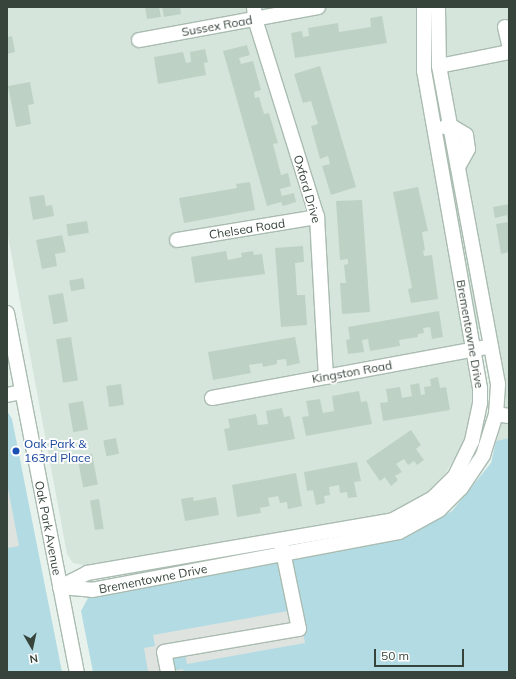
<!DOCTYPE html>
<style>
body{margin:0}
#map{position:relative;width:516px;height:679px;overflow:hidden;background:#e6f2eb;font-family:Mulish,sans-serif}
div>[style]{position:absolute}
.residential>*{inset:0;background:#d5e5db}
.green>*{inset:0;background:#b2dbe3}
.parking>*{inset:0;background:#dee3e0}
.building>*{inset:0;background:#bdd2c4;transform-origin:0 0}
.roads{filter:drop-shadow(1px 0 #aabcb1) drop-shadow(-1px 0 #aabcb1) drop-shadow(0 1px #aabcb1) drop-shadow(0 -1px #aabcb1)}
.minor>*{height:14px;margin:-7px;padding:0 7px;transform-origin:7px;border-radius:7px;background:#fff}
.dots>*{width:11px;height:11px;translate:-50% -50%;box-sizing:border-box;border:2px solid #fff;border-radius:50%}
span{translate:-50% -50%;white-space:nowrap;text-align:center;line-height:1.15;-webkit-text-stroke:3.5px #fff;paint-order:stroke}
.street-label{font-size:12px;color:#36443b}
.transit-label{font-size:12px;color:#164399}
.left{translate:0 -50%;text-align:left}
.frame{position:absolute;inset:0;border:8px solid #36443b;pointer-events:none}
.north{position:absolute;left:12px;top:627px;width:40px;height:40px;-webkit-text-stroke:3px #fff;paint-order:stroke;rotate:171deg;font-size:11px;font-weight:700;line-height:16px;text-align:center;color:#36443b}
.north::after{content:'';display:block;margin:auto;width:14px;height:18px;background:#36443b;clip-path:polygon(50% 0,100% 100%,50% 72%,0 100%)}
.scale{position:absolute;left:374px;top:649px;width:90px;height:18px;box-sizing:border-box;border:2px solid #36443b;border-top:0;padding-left:5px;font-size:12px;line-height:14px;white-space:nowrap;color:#36443b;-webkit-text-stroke:3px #fff;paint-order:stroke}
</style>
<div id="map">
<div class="residential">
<i style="clip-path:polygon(7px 7px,509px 7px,509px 438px,496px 441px,503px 398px,494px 326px,463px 332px,473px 382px,473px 404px,468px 430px,461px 448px,444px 475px,423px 496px,402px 509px,377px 518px,94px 567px,73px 563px,67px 554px,7px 231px)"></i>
</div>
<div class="green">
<i style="clip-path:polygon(7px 411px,12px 419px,62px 672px,7px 672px)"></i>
<i style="clip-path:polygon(509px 438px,509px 672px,93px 672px,81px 611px,88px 598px,398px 540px,452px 511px,491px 463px,496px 441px)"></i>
</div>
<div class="parking">
<i style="clip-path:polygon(7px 483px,19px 546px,7px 548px)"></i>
<i style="clip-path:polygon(299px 609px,305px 643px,187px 664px,185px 654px,169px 656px,172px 671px,183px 669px,184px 672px,148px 672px,144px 648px,155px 646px,153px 635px)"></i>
</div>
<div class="building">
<i style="clip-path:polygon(145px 7px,159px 7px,161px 17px,147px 19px)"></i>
<i style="clip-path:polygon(162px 7px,180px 7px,181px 14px,164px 17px)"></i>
<i style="clip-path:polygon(382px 16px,387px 43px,295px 58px,291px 33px,302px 31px,303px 37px,309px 36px,308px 28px,338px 23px,339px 32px,371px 27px,370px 18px)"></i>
<i style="clip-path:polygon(12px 36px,15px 52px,7px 54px,7px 37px)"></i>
<i style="clip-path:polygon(247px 45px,250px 55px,239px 58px,241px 64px,253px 61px,261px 90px,254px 92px,255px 98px,259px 97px,264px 114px,269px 113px,278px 143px,273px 144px,281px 175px,288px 173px,291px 186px,280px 189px,282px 196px,294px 193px,296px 202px,283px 206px,281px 202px,267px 206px,223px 51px)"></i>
<i style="clip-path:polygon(205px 49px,208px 62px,204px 63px,206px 75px,158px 84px,154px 57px,183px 52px,186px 63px,191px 62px,190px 52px)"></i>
<i style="clip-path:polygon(320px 66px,356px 187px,331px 195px,322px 166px,330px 164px,328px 156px,320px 159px,311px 126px,318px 124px,311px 101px,303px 103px,294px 74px)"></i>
<i style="clip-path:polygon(30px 82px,34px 104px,28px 105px,31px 124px,16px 127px,8px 86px)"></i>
<i style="clip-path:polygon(250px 182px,255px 210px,184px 223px,179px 198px,237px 188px,236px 184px)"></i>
<i style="clip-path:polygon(418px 187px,428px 231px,422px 232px,425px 250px,423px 251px,424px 256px,432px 255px,438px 299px,411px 303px,408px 289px,412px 288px,393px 192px)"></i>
<i style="clip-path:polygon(44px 195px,46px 206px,52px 205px,54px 216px,33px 220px,29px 197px)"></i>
<i style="clip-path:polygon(362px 200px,370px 312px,342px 314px,340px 283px,346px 283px,344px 265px,348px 264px,348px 259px,340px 260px,336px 201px)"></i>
<i style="clip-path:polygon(509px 204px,509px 252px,501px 254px,496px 224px,508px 222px,507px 215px,495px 218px,493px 207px)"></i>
<i style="left:87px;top:221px;width:12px;height:21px;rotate:81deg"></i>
<i style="clip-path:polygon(62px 235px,66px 252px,55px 254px,57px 266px,42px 269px,36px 240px)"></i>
<i style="clip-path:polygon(303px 246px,304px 262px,295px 263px,297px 295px,305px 295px,307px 325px,281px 327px,275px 248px)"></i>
<i style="clip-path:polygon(226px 251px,228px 260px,242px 257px,241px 253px,253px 251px,254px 255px,262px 254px,265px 274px,195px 283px,191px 257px)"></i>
<i style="left:83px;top:278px;width:11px;height:14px;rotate:80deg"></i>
<i style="left:63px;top:293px;width:29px;height:15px;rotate:80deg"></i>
<i style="clip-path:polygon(439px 311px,443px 337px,432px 339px,430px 327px,423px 328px,424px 333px,418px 334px,418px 337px,399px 340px,400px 346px,370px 351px,368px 339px,362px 340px,364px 352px,348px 354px,346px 340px,350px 339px,348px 327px)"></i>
<i style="left:71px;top:337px;width:44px;height:15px;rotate:81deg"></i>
<i style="clip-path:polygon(295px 337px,300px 363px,287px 366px,286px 359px,277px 360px,277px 364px,263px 367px,262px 363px,249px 365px,251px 373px,213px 380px,208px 352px)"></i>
<i style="clip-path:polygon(438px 377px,440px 388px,446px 387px,450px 410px,383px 421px,380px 403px,388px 402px,386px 389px,400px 387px,402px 398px,412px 396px,410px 385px,419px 383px,421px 395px,425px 394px,424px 387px,431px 386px,430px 379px)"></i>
<i style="left:121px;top:384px;width:21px;height:15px;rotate:82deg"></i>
<i style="clip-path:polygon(359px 391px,361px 402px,367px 401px,372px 424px,306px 436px,302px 417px,309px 416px,306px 401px,320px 399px,323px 413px,334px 411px,332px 396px)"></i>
<i style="left:83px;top:401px;width:29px;height:15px;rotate:80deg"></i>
<i style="clip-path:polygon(282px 408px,284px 417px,290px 416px,295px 439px,228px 451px,224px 429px,230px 428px,228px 419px,256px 414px,258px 425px,268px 424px,266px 411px)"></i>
<i style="clip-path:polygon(411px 430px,421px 445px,416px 449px,424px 460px,417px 465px,414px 461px,408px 465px,404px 459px,396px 464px,402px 472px,395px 476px,398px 480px,391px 486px,385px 477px,380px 481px,366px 461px)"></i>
<i style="left:116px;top:438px;width:16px;height:13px;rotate:79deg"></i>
<i style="left:92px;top:454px;width:31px;height:15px;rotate:79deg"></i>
<i style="clip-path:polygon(357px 462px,361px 481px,354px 482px,357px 497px,348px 498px,347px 492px,340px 493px,339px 485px,329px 487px,330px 495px,324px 496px,325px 503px,316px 505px,313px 490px,307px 491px,304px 472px)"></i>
<i style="clip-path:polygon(296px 473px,302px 506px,288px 509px,287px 502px,280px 503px,278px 496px,268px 498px,270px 506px,260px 508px,261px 513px,237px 517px,232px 485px)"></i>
<i style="clip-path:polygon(193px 497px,194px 501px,216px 497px,219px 515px,185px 521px,181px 499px)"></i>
<i style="left:99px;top:499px;width:30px;height:9px;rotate:81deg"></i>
</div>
<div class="roads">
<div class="minor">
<i style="left:254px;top:7px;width:12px;rotate:85deg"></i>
<i style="left:255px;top:19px;width:207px;rotate:72.6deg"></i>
<i style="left:317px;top:217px;width:160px;rotate:86.8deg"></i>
<i style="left:505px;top:27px;width:18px;rotate:77deg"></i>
<i style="left:139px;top:40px;width:182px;rotate:-10.4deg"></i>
<i style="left:439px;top:66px;width:71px;rotate:-11.3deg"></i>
<i style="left:445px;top:127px;width:6px;rotate:-9deg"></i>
<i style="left:451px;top:126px;width:17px;rotate:31deg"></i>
<i style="left:466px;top:135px;width:14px;rotate:82deg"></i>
<i style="left:468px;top:149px;width:21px;rotate:119deg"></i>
<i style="left:177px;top:240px;width:142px;rotate:-9.3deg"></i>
<i style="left:7px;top:313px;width:366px;rotate:79deg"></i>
<i style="left:7px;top:395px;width:14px;rotate:-12deg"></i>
<i style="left:212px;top:398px;width:276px;rotate:-10.5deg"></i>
<i style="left:496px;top:414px;width:13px;rotate:9deg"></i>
<i style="left:60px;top:587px;width:32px;rotate:5deg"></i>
<i style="left:92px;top:590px;width:312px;rotate:-10.7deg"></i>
<i style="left:399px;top:532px;width:46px;rotate:-28.8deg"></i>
<i style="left:439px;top:510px;width:31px;rotate:-45deg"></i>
<i style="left:461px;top:488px;width:40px;rotate:-56deg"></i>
<i style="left:483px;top:455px;width:43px;rotate:-72.4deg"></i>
<i style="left:496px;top:414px;width:30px;rotate:-86deg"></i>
<i style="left:498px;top:384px;width:323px;rotate:-100.5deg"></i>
<i style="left:439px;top:66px;width:59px;rotate:-91deg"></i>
<i style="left:60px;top:587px;width:30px;rotate:-27deg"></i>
<i style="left:87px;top:573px;width:311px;rotate:-9.8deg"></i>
<i style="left:393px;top:520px;width:46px;rotate:-28.8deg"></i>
<i style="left:433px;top:498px;width:31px;rotate:-45deg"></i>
<i style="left:455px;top:476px;width:39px;rotate:-64deg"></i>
<i style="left:472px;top:441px;width:39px;rotate:-78deg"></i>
<i style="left:480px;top:403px;width:15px;rotate:-90deg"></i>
<i style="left:480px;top:388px;width:322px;rotate:-100deg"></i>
<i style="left:424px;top:71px;width:64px;rotate:-90deg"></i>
<i style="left:168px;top:672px;width:20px;rotate:-101deg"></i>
<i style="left:164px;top:652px;width:137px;rotate:-9.7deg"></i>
<i style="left:299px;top:629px;width:84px;rotate:-101.7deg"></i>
</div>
</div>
<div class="dots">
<i style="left:16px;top:451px;background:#1a4fb4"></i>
</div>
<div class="street-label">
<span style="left:217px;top:26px;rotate:-10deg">Sussex Road</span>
<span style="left:307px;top:189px;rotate:74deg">Oxford Drive</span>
<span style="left:247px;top:229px;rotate:-9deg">Chelsea Road</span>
<span style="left:470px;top:334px;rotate:80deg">Brementowne Drive</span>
<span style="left:352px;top:372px;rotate:-10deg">Kingston Road</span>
<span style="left:48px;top:528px;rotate:79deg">Oak Park Avenue</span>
<span style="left:153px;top:579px;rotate:-11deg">Brementowne Drive</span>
</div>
<div class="transit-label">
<span class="left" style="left:24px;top:451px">Oak Park &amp;<br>163rd Place</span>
</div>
<div class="frame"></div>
<div class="north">N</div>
<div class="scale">50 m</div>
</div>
